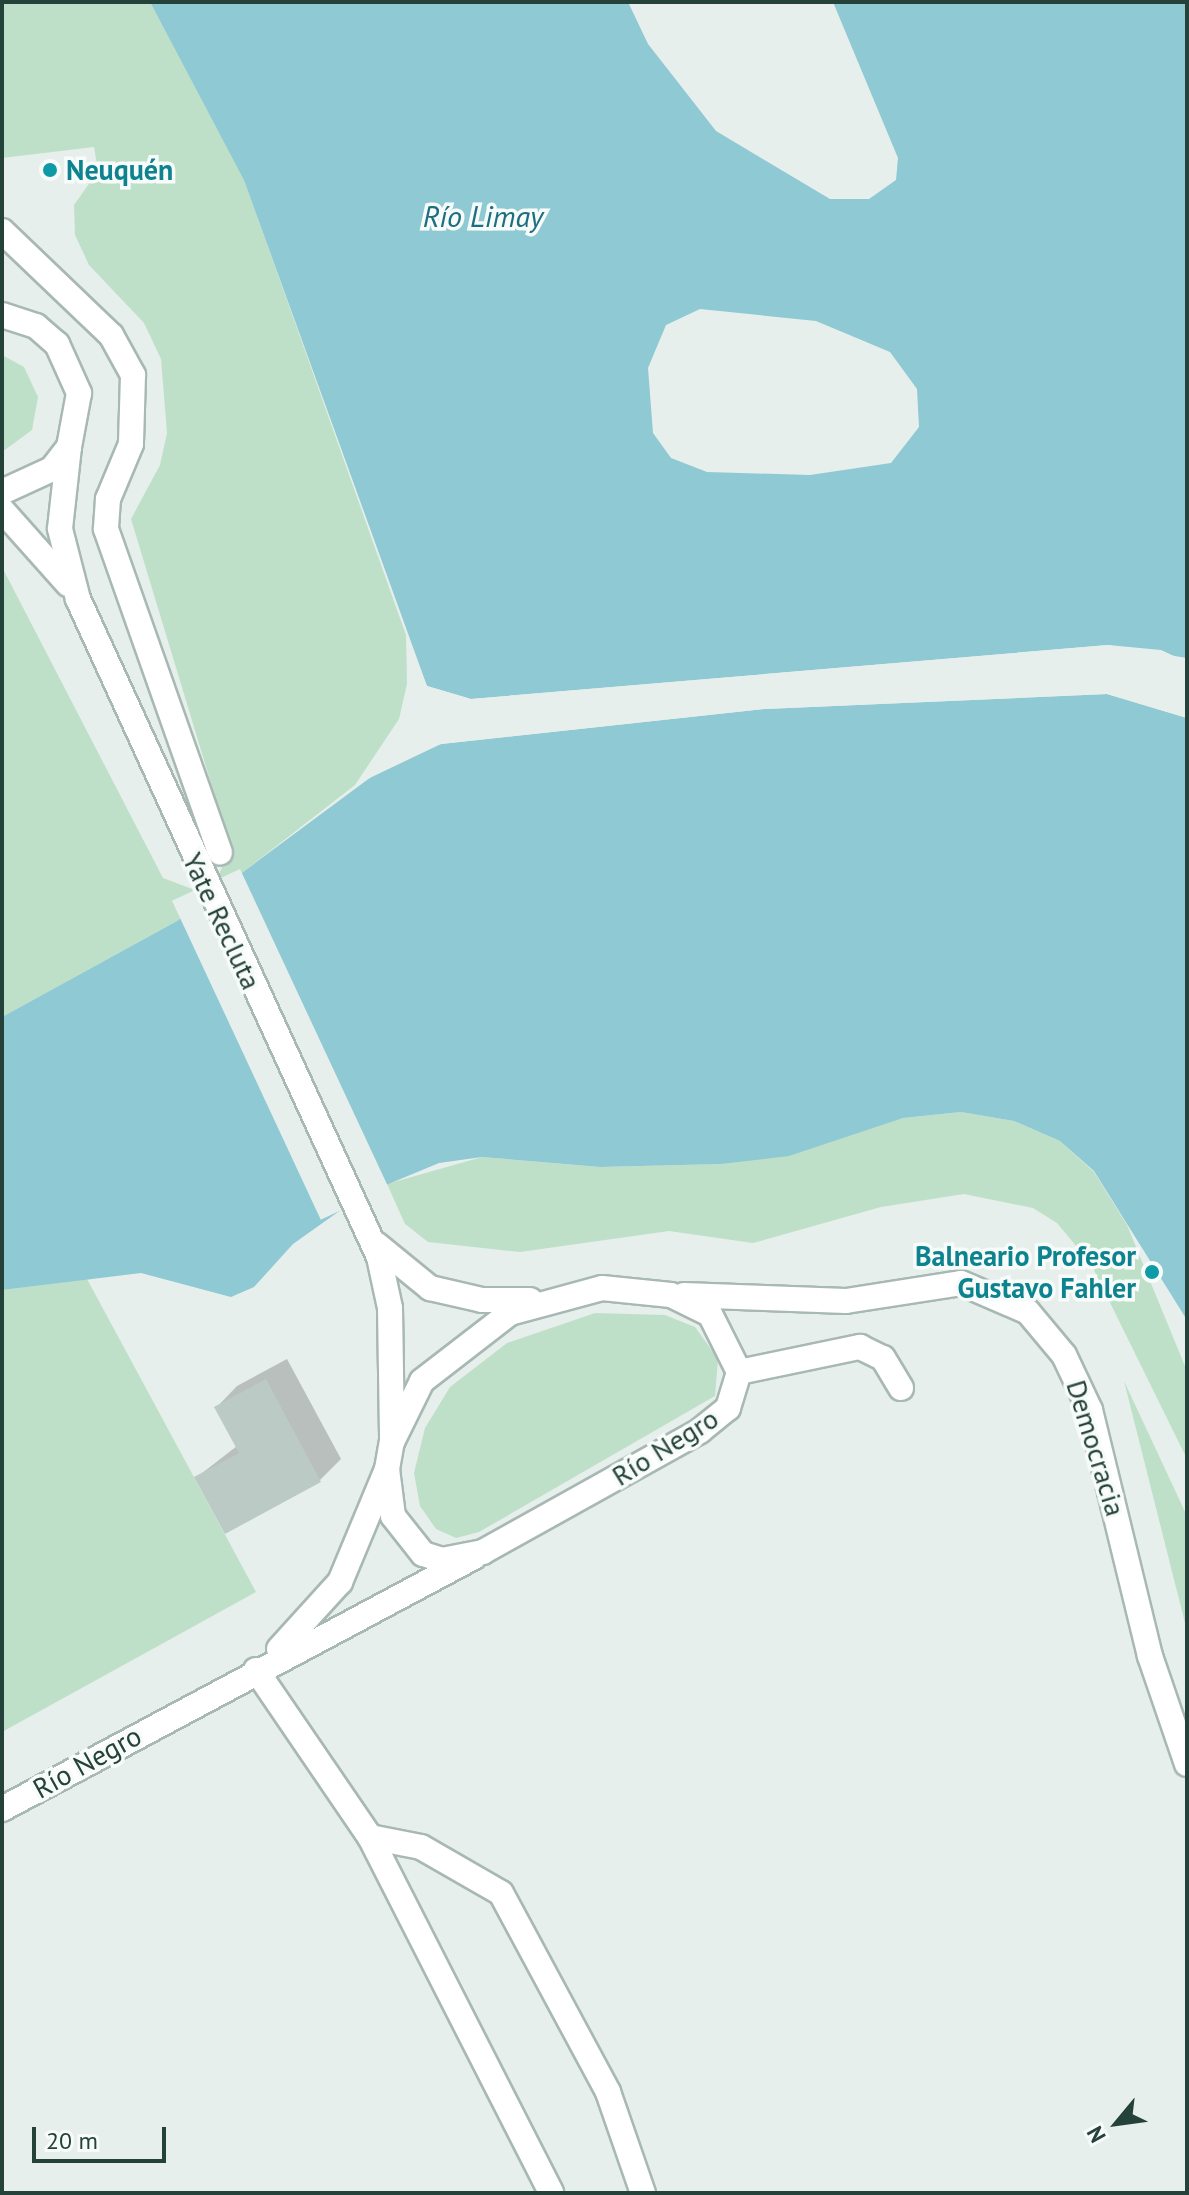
<!DOCTYPE html>
<meta charset="utf-8">
<style>
body{margin:0}
#map{position:relative;width:1189px;height:2195px;overflow:hidden;background:#e6efeb;font-family:"PT Sans",sans-serif}
div>[style]{position:absolute}
.green>*{inset:0;background:#bfe0c8}
.water>*{inset:0;background:#8ec9d4}
.pier>*{inset:0;background:#e6efeb;transform-origin:0 0}
.shadow>*{inset:0;background:#0003}
.building>*{inset:0;background:#bbcac4}
.roads{filter:drop-shadow(2px 0 #a8b8b2) drop-shadow(-2px 0 #a8b8b2) drop-shadow(0 2px #a8b8b2) drop-shadow(0 -2px #a8b8b2)}
.service>*{height:24px;margin:-12px;padding:0 12px;transform-origin:12px;border-radius:12px;background:#fff}
.pedestrian>*{height:24px;margin:-12px;padding:0 12px;transform-origin:12px;border-radius:12px;background:#fff}
.tertiary>*{height:24px;margin:-12px;padding:0 12px;transform-origin:12px;border-radius:12px;background:#fff}
.secondary>*{height:24px;margin:-12px;padding:0 12px;transform-origin:12px;border-radius:12px;background:#fff}
.dots>*{width:22px;height:22px;translate:-50% -50%;box-sizing:border-box;border:4px solid #f7fbf9;border-radius:50%}
span{translate:-50% -50%;white-space:nowrap;text-align:center;line-height:1.15;-webkit-text-stroke:7px #f7fbf9;paint-order:stroke}
.culture-label{font-size:28px;color:#0d838f;font-weight:700}
.left{translate:0 -50%;text-align:left}
.right{translate:-100% -50%;text-align:right}
.street-label{font-size:28px;color:#24423a}
.water-label{font-size:30px;color:#1c6f80;font-style:italic}
.frame{position:absolute;inset:0;border:4px solid #24423a;pointer-events:none}
.north{position:absolute;left:1077px;top:2083px;width:80px;height:80px;-webkit-text-stroke:6px #f7fbf9;paint-order:stroke;rotate:241deg;font-size:22px;font-weight:700;line-height:32px;text-align:center;color:#24423a}
.north::after{content:'';display:block;margin:auto;width:28px;height:36px;background:#24423a;clip-path:polygon(50% 0,100% 100%,50% 72%,0 100%)}
.scale{position:absolute;left:32px;top:2127px;width:134px;height:36px;box-sizing:border-box;border:4px solid #24423a;border-top:0;padding-left:10px;font-size:24px;line-height:28px;white-space:nowrap;color:#24423a;-webkit-text-stroke:6px #f7fbf9;paint-order:stroke}
</style>
<div id="map">
<div class="green">
<i style="clip-path:polygon(2px 2px,150px 2px,244px 179px,406px 635px,407px 684px,399px 719px,355px 785px,211px 897px,177px 921px,2px 1017px,2px 567px,163px 878px,211px 896px,230px 846px,131px 519px,160px 465px,167px 433px,161px 359px,144px 323px,89px 265px,75px 235px,74px 205px,98px 171px,94px 147px,2px 158px)"></i>
<i style="clip-path:polygon(2px 355px,24px 367px,38px 397px,32px 430px,2px 452px)"></i>
<i style="clip-path:polygon(961px 1112px,1014px 1121px,1060px 1141px,1094px 1172px,1127px 1225px,1187px 1371px,1187px 1459px,1091px 1264px,1057px 1223px,1033px 1208px,964px 1194px,881px 1207px,753px 1243px,669px 1231px,520px 1252px,428px 1242px,405px 1224px,387px 1184px,482px 1157px,600px 1167px,721px 1164px,903px 1118px)"></i>
<i style="clip-path:polygon(87px 1279px,256px 1592px,2px 1732px,2px 1290px)"></i>
<i style="clip-path:polygon(595px 1313px,665px 1315px,695px 1327px,718px 1359px,715px 1396px,479px 1532px,456px 1538px,436px 1529px,420px 1506px,414px 1473px,425px 1428px,450px 1387px,507px 1343px)"></i>
<i style="clip-path:polygon(1124px 1381px,1187px 1516px,1187px 1631px)"></i>
</div>
<div class="water">
<i style="clip-path:polygon(evenodd,150px 2px,628px 2px,648px 44px,716px 131px,830px 199px,869px 199px,896px 180px,898px 158px,833px 2px,1187px 2px,1187px 658px,1108px 645px,471px 699px,427px 686px,244px 180px,150px 2px,700px 309px,816px 321px,890px 352px,917px 389px,919px 427px,891px 463px,810px 475px,707px 472px,671px 458px,653px 433px,648px 368px,666px 325px,700px 309px)"></i>
<i style="clip-path:polygon(1107px 694px,1187px 718px,1187px 1320px,1094px 1171px,1060px 1141px,1014px 1121px,961px 1112px,903px 1118px,789px 1156px,721px 1164px,600px 1167px,482px 1157px,439px 1163px,362px 1195px,293px 1244px,254px 1287px,231px 1297px,141px 1273px,2px 1290px,2px 1017px,177px 921px,394px 760px,441px 744px,765px 709px)"></i>
</div>
<div class="pier">
<i style="clip-path:polygon(406px 635px,427px 686px,471px 699px,1108px 645px,1161px 650px,1187px 662px,1108px 649px,471px 703px,424px 689px)"></i>
<i style="clip-path:polygon(1107px 690px,1151px 698px,1187px 713px,1187px 718px,1107px 694px,765px 709px,441px 744px,355px 785px,393px 757px,440px 740px,765px 705px)"></i>
<i style="left:240px;top:869px;width:352px;height:75px;rotate:65deg"></i>
</div>
<div class="shadow">
<i style="clip-path:polygon(287px 1359px,341px 1459px,320px 1480px,197px 1477px,237px 1446px,216px 1408px,237px 1386px)"></i>
</div>
<div class="building">
<i style="clip-path:polygon(266px 1379px,321px 1482px,225px 1534px,194px 1477px,239px 1453px,214px 1407px)"></i>
</div>
<div class="roads">
<div class="service">
<i style="left:739px;top:1372px;width:124px;rotate:-11.7deg"></i>
<i style="left:860px;top:1347px;width:25px;rotate:26deg"></i>
<i style="left:883px;top:1358px;width:35px;rotate:59deg"></i>
<i style="left:256px;top:1670px;width:202px;rotate:55.7deg"></i>
<i style="left:370px;top:1837px;width:399px;rotate:63deg"></i>
<i style="left:370px;top:1837px;width:52px;rotate:11.1deg"></i>
<i style="left:421px;top:1847px;width:92px;rotate:29.9deg"></i>
<i style="left:501px;top:1893px;width:226px;rotate:61.7deg"></i>
<i style="left:608px;top:2092px;width:107px;rotate:70.9deg"></i>
</div>
<div class="pedestrian">
<i style="left:2px;top:231px;width:151px;rotate:43.7deg"></i>
<i style="left:111px;top:335px;width:46px;rotate:61.2deg"></i>
<i style="left:133px;top:375px;width:69px;rotate:91.7deg"></i>
<i style="left:131px;top:444px;width:60px;rotate:112.7deg"></i>
<i style="left:108px;top:499px;width:30px;rotate:94deg"></i>
<i style="left:106px;top:529px;width:343px;rotate:70.6deg"></i>
</div>
<div class="tertiary">
<i style="left:279px;top:1649px;width:91px;rotate:-47.7deg"></i>
<i style="left:340px;top:1582px;width:122px;rotate:-67.4deg"></i>
<i style="left:2px;top:1809px;width:535px;rotate:-28.1deg"></i>
</div>
<div class="secondary">
<i style="left:2px;top:315px;width:36px;rotate:18deg"></i>
<i style="left:36px;top:326px;width:28px;rotate:41deg"></i>
<i style="left:57px;top:344px;width:54px;rotate:65.8deg"></i>
<i style="left:79px;top:393px;width:55px;rotate:100.5deg"></i>
<i style="left:69px;top:447px;width:28px;rotate:128deg"></i>
<i style="left:52px;top:469px;width:55px;rotate:155.3deg"></i>
<i style="left:69px;top:447px;width:82px;rotate:96.3deg"></i>
<i style="left:60px;top:529px;width:72px;rotate:75.6deg"></i>
<i style="left:78px;top:599px;width:724px;rotate:65.42deg"></i>
<i style="left:379px;top:1257px;width:52px;rotate:77.8deg"></i>
<i style="left:390px;top:1308px;width:134px;rotate:89.1deg"></i>
<i style="left:2px;top:510px;width:99px;rotate:48.3deg"></i>
<i style="left:376px;top:1244px;width:70px;rotate:39.2deg"></i>
<i style="left:430px;top:1288px;width:53px;rotate:13deg"></i>
<i style="left:482px;top:1300px;width:48px"></i>
<i style="left:602px;top:1288px;width:69px;rotate:5.8deg"></i>
<i style="left:671px;top:1295px;width:43px;rotate:26deg"></i>
<i style="left:710px;top:1314px;width:65px;rotate:63.4deg"></i>
<i style="left:739px;top:1372px;width:38px;rotate:107deg"></i>
<i style="left:728px;top:1408px;width:36px;rotate:141deg"></i>
<i style="left:700px;top:1431px;width:248px;rotate:150.9deg"></i>
<i style="left:483px;top:1552px;width:42px;rotate:169deg"></i>
<i style="left:442px;top:1560px;width:20px;rotate:-162deg"></i>
<i style="left:423px;top:1554px;width:48px;rotate:-128.3deg"></i>
<i style="left:393px;top:1516px;width:47px;rotate:-97.3deg"></i>
<i style="left:387px;top:1469px;width:27px;rotate:-80deg"></i>
<i style="left:392px;top:1442px;width:68px;rotate:-63.8deg"></i>
<i style="left:422px;top:1381px;width:111px;rotate:-37.7deg"></i>
<i style="left:510px;top:1313px;width:95px;rotate:-15.2deg"></i>
<i style="left:684px;top:1295px;width:162px;rotate:2.1deg"></i>
<i style="left:846px;top:1301px;width:116px;rotate:-8.9deg"></i>
<i style="left:961px;top:1283px;width:73px;rotate:23.4deg"></i>
<i style="left:1028px;top:1312px;width:56px;rotate:50.1deg"></i>
<i style="left:1064px;top:1355px;width:61px;rotate:64.7deg"></i>
<i style="left:1090px;top:1410px;width:253px;rotate:76.3deg"></i>
<i style="left:1150px;top:1656px;width:114px;rotate:71.1deg"></i>
</div>
</div>
<div class="dots">
<i style="left:50px;top:170px;background:#0f9aa8"></i>
<i style="left:1152px;top:1272px;background:#0f9aa8"></i>
</div>
<div class="culture-label">
<span class="left" style="left:66px;top:170px">Neuquén</span>
<span class="right" style="left:1136px;top:1272px">Balneario Profesor<br>Gustavo Fahler</span>
</div>
<div class="street-label">
<span style="left:222px;top:921px;rotate:65deg">Yate Recluta</span>
<span style="left:665px;top:1447px;rotate:-32deg">Río Negro</span>
<span style="left:1096px;top:1448px;rotate:73deg">Democracia</span>
<span style="left:87px;top:1762px;rotate:-29deg">Río Negro</span>
</div>
<div class="water-label">
<span style="left:483px;top:216px">Río Limay</span>
</div>
<div class="frame"></div>
<div class="north">N</div>
<div class="scale">20 m</div>
</div>
